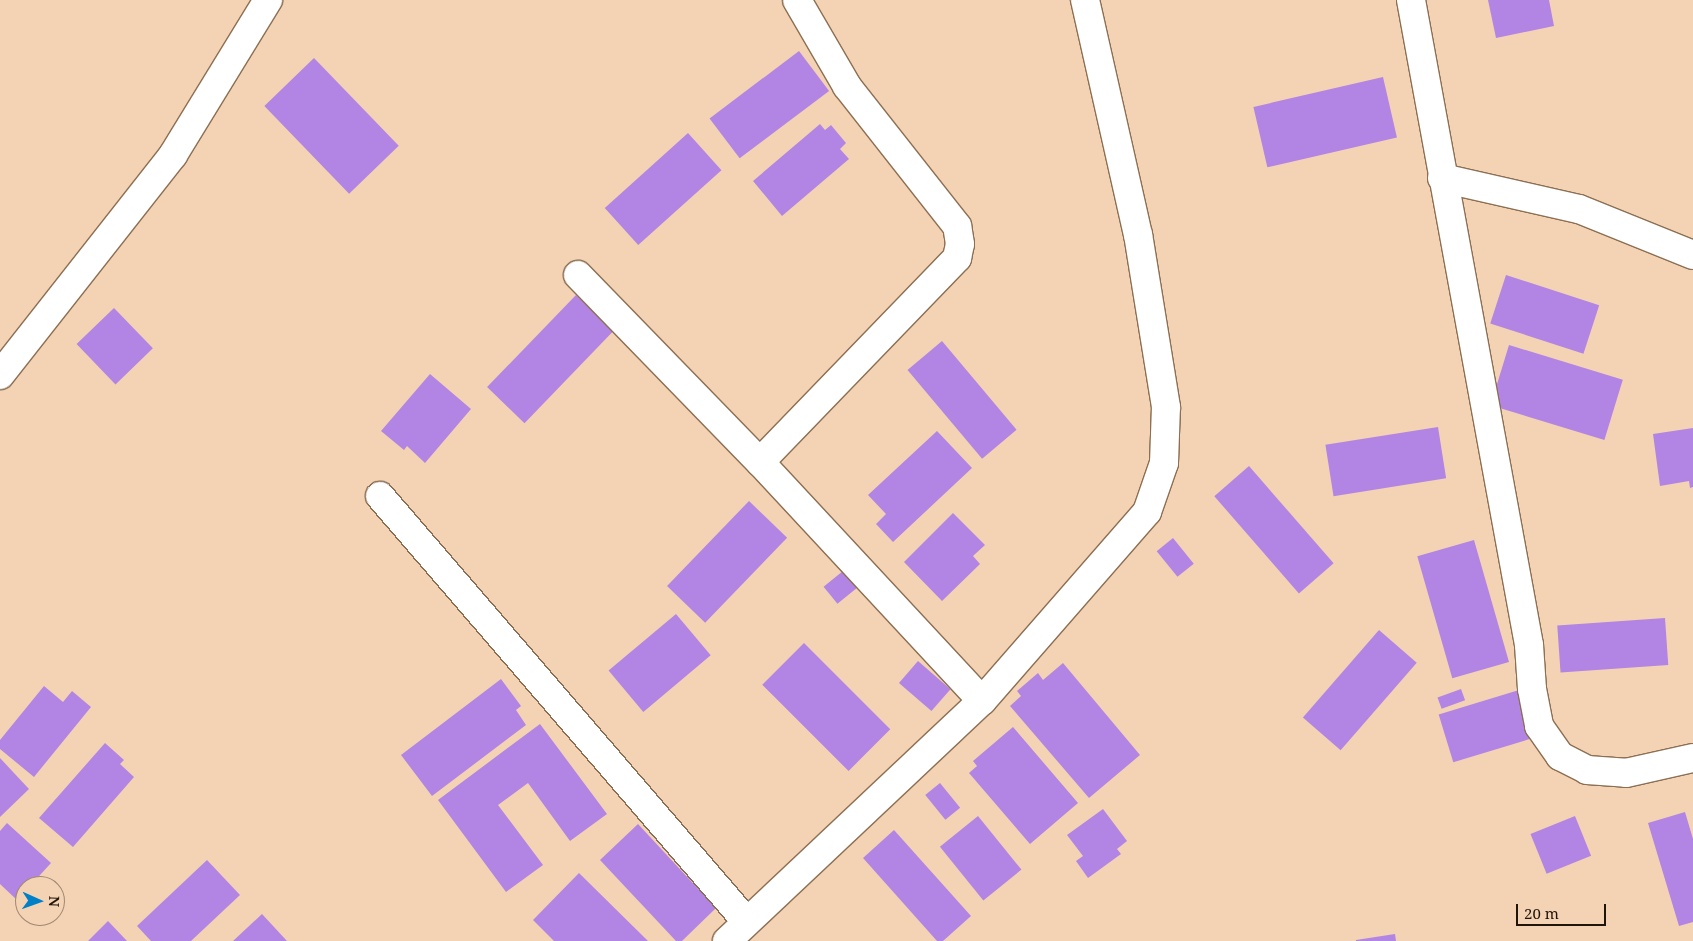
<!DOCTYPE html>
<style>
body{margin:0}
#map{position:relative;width:1693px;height:941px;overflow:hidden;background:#f4d3b4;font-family:"Noto Serif",serif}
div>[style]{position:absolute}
.building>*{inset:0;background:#b284e4;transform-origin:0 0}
.roads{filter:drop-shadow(1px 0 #8c6f53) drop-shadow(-1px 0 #8c6f53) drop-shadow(0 1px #8c6f53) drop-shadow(0 -1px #8c6f53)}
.minor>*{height:28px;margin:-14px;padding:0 14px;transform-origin:14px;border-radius:14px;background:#fff}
span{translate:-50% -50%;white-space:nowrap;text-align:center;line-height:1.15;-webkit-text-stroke:4px #f4d3b4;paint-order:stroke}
.north{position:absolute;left:15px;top:876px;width:50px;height:50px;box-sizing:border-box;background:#f4d3b4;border:1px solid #9f8770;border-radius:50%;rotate:92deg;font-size:14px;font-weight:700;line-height:20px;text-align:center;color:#20150a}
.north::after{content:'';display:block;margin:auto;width:18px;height:22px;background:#017fc7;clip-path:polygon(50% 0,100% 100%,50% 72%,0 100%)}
.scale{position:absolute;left:1516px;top:904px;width:90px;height:22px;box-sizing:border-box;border:2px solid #20150a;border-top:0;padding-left:6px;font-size:15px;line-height:18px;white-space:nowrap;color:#20150a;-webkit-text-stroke:4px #f4d3b4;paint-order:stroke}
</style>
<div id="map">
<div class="building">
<i style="clip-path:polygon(1488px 0,1549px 0,1554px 26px,1496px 38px)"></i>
<i style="left:799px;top:51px;width:50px;height:112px;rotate:53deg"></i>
<i style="left:314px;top:58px;width:122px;height:69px;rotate:46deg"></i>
<i style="left:1383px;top:77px;width:62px;height:133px;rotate:77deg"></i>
<i style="clip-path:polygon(820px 124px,825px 130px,831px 125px,846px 143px,840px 149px,849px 159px,782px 216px,753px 181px)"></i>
<i style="left:688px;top:133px;width:50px;height:112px;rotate:48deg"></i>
<i style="left:1506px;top:275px;width:98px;height:51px;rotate:18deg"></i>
<i style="left:576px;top:295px;width:52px;height:128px;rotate:44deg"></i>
<i style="left:114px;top:308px;width:56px;height:52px;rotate:46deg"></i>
<i style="left:942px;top:341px;width:116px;height:45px;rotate:50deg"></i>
<i style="left:1509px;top:345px;width:119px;height:63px;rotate:17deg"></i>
<i style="clip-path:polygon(430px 374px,471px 409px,425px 463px,407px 446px,404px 450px,381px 431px)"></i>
<i style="left:1438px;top:427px;width:52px;height:114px;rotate:81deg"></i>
<i style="clip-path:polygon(1693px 428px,1693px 487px,1690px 488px,1689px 481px,1660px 486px,1653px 434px)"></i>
<i style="clip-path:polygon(937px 431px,972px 468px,893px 542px,876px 524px,886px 514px,868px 495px)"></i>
<i style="left:1249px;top:466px;width:129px;height:46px;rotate:49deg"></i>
<i style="left:749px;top:501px;width:53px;height:118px;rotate:44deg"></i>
<i style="clip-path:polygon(953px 513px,985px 545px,973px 556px,980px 564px,942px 601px,904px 562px)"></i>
<i style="left:1173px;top:538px;width:33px;height:21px;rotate:51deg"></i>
<i style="left:1474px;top:540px;width:127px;height:59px;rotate:74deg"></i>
<i style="left:843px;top:571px;width:22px;height:25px;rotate:51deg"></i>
<i style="left:676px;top:614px;width:54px;height:88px;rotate:50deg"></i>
<i style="left:1665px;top:618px;width:47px;height:108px;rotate:86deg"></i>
<i style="left:1379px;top:630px;width:50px;height:116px;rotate:41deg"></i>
<i style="left:804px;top:643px;width:122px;height:59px;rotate:45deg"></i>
<i style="left:918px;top:661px;width:43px;height:29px;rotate:41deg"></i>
<i style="clip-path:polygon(1063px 663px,1140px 755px,1089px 798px,1010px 706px,1021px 696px,1017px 691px,1038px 673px,1043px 680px)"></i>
<i style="clip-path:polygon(501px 679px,521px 706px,516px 710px,526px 725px,432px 796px,401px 755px)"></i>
<i style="clip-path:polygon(44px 686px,63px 702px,72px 691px,91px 707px,34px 777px,0 749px,0 740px)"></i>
<i style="left:1461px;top:689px;width:12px;height:25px;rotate:70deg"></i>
<i style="left:1519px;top:690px;width:50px;height:84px;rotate:73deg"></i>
<i style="clip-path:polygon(540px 724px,607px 814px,570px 841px,528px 783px,498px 805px,543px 865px,506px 892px,438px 800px)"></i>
<i style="clip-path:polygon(1013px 727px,1078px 803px,1030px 844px,969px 773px,977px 766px,973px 761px)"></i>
<i style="clip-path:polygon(105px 743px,124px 760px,120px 764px,134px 777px,73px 847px,39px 818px)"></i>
<i style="clip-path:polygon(0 758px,29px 789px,0 817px)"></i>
<i style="left:940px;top:783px;width:32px;height:19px;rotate:51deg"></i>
<i style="clip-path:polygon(1103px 809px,1127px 841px,1117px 849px,1121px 854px,1088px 878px,1076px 861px,1083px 856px,1067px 835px)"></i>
<i style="clip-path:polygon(1685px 812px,1693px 839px,1693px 922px,1679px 926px,1648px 823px)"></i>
<i style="left:978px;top:816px;width:69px;height:49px;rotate:51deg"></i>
<i style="left:1575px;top:816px;width:43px;height:48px;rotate:68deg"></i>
<i style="clip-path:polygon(7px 823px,51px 863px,30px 886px,25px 886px,25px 891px,17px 900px,0 884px,0 831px)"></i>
<i style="clip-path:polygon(638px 824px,716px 908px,682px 941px,676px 941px,600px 860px)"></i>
<i style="clip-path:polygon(894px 830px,971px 916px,943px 941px,937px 941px,863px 858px)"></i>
<i style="clip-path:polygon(207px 860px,240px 895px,191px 941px,151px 941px,137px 926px)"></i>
<i style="clip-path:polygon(579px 873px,648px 941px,554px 941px,533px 920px)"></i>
<i style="clip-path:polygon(262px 914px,287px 941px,233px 941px)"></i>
<i style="clip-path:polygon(108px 921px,127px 941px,88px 941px)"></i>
<i style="clip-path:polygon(1395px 934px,1396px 941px,1356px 941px,1356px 940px)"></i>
</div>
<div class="roads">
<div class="minor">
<i style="left:1411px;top:0;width:656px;rotate:79.63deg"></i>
<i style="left:1529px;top:645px;width:44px;rotate:86.1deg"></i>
<i style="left:1532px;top:689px;width:38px;rotate:79deg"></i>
<i style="left:1539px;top:726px;width:37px;rotate:55deg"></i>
<i style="left:1560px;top:756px;width:30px;rotate:27deg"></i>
<i style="left:1587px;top:770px;width:39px;rotate:4deg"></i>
<i style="left:1626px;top:773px;width:69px;rotate:-12.6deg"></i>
<i style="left:1442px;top:178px;width:140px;rotate:12.8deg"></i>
<i style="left:1579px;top:209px;width:123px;rotate:22deg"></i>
<i style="left:578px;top:275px;width:261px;rotate:45.8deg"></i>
<i style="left:760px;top:462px;width:326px;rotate:47.1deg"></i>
<i style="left:0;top:375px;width:280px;rotate:-51.8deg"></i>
<i style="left:173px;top:155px;width:182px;rotate:-58.5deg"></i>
<i style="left:760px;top:462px;width:284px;rotate:-46deg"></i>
<i style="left:957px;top:258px;width:14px;rotate:-78deg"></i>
<i style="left:960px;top:244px;width:18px;rotate:-99deg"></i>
<i style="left:957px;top:226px;width:178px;rotate:-128.2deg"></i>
<i style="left:847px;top:86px;width:99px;rotate:-120.2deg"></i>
<i style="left:380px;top:496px;width:562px;rotate:49.26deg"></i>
<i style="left:727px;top:941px;width:350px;rotate:-43.3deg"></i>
<i style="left:982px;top:701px;width:251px;rotate:-48.9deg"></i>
<i style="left:1147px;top:512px;width:52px;rotate:-70.9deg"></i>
<i style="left:1164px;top:463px;width:56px;rotate:-88deg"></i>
<i style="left:1166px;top:407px;width:174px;rotate:-99.2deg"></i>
<i style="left:1138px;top:235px;width:241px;rotate:-102.7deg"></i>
</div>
</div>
<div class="north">N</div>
<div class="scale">20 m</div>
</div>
